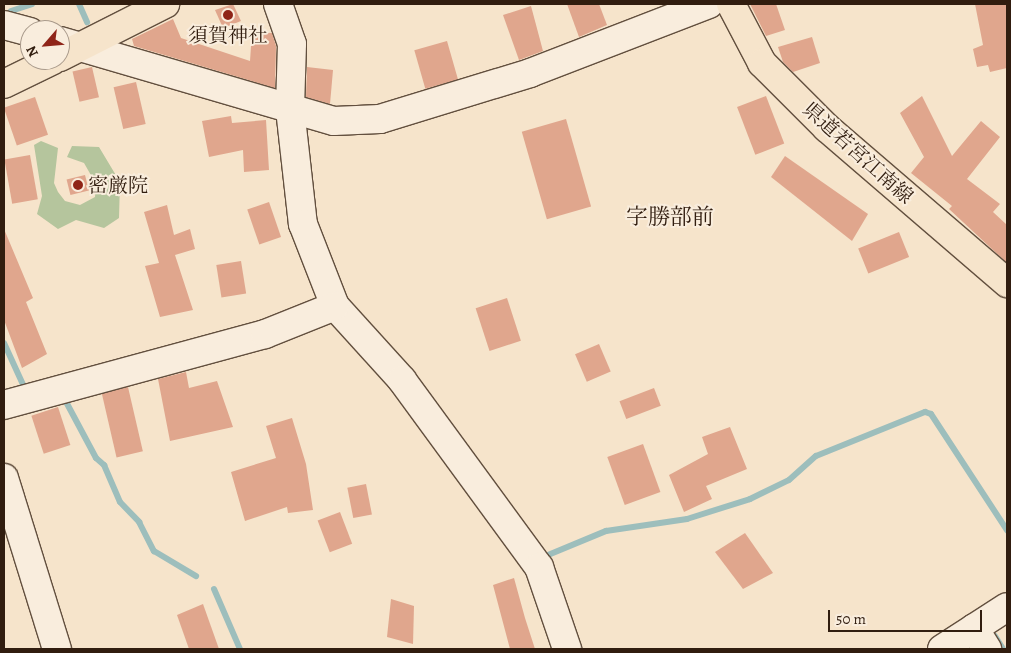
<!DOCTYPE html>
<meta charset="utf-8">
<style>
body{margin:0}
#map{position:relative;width:1011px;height:653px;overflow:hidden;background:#f6e4cb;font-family:Alegreya,"Noto Serif JP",serif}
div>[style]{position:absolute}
.green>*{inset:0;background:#b5c59d}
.stream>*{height:6px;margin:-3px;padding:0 3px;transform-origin:3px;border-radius:3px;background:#9dbebc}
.building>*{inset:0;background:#e0a68d;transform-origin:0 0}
.roads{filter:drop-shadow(1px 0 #624f3e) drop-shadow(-1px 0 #624f3e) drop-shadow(0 1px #624f3e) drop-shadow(0 -1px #624f3e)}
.minor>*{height:28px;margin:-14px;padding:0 14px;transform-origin:14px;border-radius:14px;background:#f9eddd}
.major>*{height:28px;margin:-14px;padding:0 14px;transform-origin:14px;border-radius:14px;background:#f6e4cb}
.dots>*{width:14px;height:14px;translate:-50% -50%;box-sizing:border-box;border:2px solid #f9eddd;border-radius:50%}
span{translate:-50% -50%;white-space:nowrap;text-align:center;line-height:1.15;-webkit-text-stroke:4px #f9eddd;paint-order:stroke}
.poi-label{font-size:20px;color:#311d0f}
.left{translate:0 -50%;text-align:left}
.street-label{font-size:20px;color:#311d0f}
.quarter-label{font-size:22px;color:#311d0f}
.frame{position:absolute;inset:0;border:5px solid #311d0f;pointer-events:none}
.north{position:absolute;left:20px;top:20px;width:50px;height:50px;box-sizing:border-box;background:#f9eddd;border:1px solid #a99a8b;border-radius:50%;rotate:243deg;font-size:14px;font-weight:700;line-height:20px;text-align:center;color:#311d0f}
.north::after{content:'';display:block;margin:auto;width:18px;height:22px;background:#8f2418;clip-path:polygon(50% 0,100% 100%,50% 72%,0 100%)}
.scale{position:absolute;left:828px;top:610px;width:154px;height:22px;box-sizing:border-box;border:2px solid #311d0f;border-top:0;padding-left:6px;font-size:15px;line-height:18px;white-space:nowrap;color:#311d0f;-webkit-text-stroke:4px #f9eddd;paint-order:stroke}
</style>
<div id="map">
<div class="green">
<i style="clip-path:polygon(41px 141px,58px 148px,54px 183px,58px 192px,65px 201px,80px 205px,95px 197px,96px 184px,84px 163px,67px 157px,72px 146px,99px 147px,120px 182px,119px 218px,104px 228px,76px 220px,58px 229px,37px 214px,42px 196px,34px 145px)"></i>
</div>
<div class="stream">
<i style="left:79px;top:4px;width:20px;rotate:66deg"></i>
<i style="left:11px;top:11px;width:22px;rotate:-18deg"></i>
<i style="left:4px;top:343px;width:53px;rotate:65.4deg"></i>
<i style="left:64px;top:398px;width:68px;rotate:61.9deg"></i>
<i style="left:96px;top:458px;width:11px;rotate:41deg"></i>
<i style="left:104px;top:465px;width:40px;rotate:66.6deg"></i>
<i style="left:120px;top:502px;width:28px;rotate:46deg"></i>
<i style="left:139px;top:522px;width:33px;rotate:63deg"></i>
<i style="left:154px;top:551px;width:49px;rotate:30.8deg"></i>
<i style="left:548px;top:555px;width:63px;rotate:-22.5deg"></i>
<i style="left:606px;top:531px;width:82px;rotate:-8.4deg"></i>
<i style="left:687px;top:519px;width:66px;rotate:-17.6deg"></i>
<i style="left:750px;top:499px;width:43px;rotate:-26deg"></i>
<i style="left:789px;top:480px;width:36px;rotate:-42deg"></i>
<i style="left:816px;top:456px;width:118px;rotate:-22deg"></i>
<i style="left:925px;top:412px;width:6px;rotate:18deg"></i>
<i style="left:931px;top:414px;width:139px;rotate:56.8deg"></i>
<i style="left:214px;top:589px;width:65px;rotate:66.6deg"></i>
<i style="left:995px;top:636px;width:15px;rotate:58deg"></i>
</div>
<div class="building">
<i style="clip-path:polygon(233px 4px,241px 21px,223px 28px,215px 10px)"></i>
<i style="clip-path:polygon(567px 4px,599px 4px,607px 25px,579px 37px)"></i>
<i style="clip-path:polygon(750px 4px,776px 4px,785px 30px,766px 36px)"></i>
<i style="clip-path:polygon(975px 4px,1007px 4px,1007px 68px,990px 72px,988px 65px,977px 67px,973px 49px,983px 45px)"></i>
<i style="clip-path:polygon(531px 6px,543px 51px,519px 60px,503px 15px)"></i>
<i style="clip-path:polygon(173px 19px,181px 38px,250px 61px,252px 32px,272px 33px,276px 46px,275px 88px,134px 46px,132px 39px)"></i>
<i style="clip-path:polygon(812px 37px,820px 63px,793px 72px,783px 62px,778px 47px)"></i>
<i style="left:447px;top:41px;width:40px;height:34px;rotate:74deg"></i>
<i style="left:92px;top:67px;width:31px;height:20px;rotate:77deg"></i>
<i style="clip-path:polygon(307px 67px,333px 70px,330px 104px,306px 97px)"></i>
<i style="left:136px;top:82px;width:43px;height:23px;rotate:77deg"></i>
<i style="left:766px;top:96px;width:51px;height:31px;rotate:69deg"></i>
<i style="clip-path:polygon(922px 96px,952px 156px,981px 121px,1000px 137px,967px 179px,1000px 204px,993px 212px,1007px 225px,1007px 263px,949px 209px,952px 206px,911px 173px,924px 157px,900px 113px)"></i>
<i style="left:35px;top:97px;width:40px;height:33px;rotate:71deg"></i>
<i style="clip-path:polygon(231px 116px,232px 123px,266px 120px,269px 170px,244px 172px,243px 150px,209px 157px,202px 121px)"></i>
<i style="left:566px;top:119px;width:91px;height:46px;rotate:74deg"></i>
<i style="left:30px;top:155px;width:45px;height:26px;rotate:80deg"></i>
<i style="clip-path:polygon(785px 156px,868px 214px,852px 241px,771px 177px)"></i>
<i style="left:85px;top:175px;width:16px;height:19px;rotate:76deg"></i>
<i style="left:269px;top:202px;width:37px;height:23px;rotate:71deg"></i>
<i style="clip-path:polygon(167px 205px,174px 235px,190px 229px,195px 249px,175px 255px,193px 310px,160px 317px,145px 266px,159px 263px,144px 212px)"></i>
<i style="clip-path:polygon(4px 229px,33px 298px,26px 302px,47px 354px,22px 368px,4px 320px)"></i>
<i style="left:899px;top:232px;width:27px;height:44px;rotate:68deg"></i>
<i style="left:241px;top:261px;width:33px;height:25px;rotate:81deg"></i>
<i style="left:507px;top:298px;width:45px;height:33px;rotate:72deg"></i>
<i style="left:599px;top:344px;width:30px;height:26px;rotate:67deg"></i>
<i style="clip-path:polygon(186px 372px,189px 388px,217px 381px,233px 427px,170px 441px,158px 379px)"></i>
<i style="left:128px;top:387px;width:66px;height:27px;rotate:77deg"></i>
<i style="left:654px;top:388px;width:19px;height:37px;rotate:69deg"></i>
<i style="left:58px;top:407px;width:40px;height:28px;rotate:72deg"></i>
<i style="clip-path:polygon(292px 418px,306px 464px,313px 510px,288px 513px,287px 507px,245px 521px,231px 472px,276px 458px,266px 426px)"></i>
<i style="clip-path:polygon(730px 427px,747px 469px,706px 486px,712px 499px,684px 512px,669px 475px,708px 454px,702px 437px)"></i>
<i style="left:643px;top:444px;width:51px;height:38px;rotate:70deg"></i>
<i style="left:366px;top:484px;width:31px;height:19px;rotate:79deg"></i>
<i style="left:340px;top:512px;width:34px;height:24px;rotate:69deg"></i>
<i style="clip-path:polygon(745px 533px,773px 573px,743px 589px,715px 552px)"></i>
<i style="clip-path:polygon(514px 578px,525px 618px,535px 649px,510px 649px,493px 585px)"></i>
<i style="clip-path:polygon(391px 599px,414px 606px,413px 644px,387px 637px)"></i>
<i style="clip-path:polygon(203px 604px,219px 649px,189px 649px,177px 615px)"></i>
</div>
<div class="roads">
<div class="minor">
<i style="left:278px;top:4px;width:42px;rotate:70.7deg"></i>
<i style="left:292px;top:44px;width:65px;rotate:91.8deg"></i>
<i style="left:290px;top:109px;width:116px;rotate:83.6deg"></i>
<i style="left:303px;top:224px;width:88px;rotate:68.7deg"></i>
<i style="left:335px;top:306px;width:100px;rotate:47.8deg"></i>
<i style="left:402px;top:380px;width:232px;rotate:53.8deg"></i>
<i style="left:539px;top:567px;width:87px;rotate:71.1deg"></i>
<i style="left:4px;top:25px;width:27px;rotate:15deg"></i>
<i style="left:60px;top:41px;width:285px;rotate:16.3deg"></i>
<i style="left:334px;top:121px;width:46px;rotate:-2.5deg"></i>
<i style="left:380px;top:119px;width:157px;rotate:-17deg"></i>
<i style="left:530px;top:73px;width:192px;rotate:-21.1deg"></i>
<i style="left:4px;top:405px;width:270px;rotate:-15.2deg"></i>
<i style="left:265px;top:334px;width:75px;rotate:-21.8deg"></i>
<i style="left:4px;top:478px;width:179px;rotate:72.8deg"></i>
<i style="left:974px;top:628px;width:25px;rotate:58deg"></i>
<i style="left:942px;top:649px;width:77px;rotate:-32.9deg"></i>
</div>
<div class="major">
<i style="left:731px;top:4px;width:67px;rotate:62.3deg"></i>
<i style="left:762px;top:63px;width:92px;rotate:45deg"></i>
<i style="left:827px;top:128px;width:238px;rotate:40.7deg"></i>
<i style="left:60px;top:57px;width:118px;rotate:-26.8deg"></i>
<i style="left:4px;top:84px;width:55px;rotate:-26.1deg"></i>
</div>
</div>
<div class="dots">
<i style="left:228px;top:15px;background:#8f2418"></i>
<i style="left:78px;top:185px;background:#8f2418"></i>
</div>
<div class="poi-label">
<span style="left:228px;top:35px">須賀神社</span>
<span class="left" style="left:88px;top:185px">密厳院</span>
</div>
<div class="street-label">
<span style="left:858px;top:153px;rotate:42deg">県道若宮江南線</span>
</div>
<div class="quarter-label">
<span style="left:670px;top:218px">字勝部前</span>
</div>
<div class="frame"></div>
<div class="north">N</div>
<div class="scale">50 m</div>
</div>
